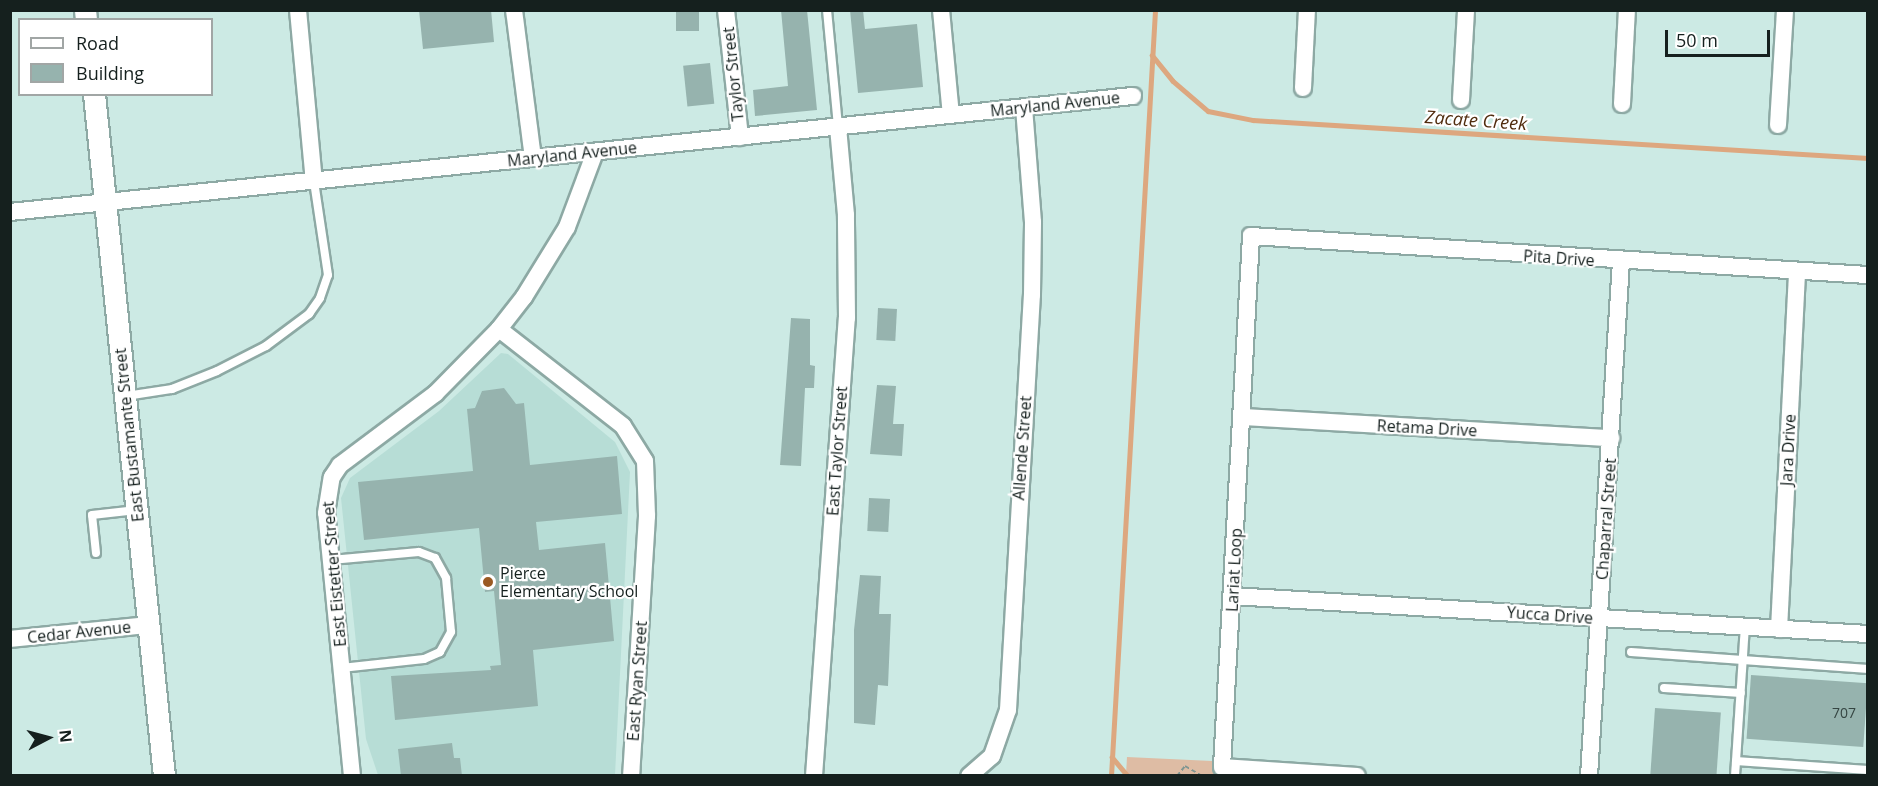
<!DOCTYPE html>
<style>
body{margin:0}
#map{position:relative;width:1878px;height:786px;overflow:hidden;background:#cceae4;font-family:"Open Sans",sans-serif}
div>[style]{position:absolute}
.built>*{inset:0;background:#b7ddd6}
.green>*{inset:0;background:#debca4}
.stream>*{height:4.5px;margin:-2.25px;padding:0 2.25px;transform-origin:2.25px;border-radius:2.25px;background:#dda77f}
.building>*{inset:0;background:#96b3ae;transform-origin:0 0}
.path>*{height:2px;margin-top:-1px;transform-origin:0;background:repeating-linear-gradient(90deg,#7f9591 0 4.5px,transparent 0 7.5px)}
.roads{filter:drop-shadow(2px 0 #8da9a4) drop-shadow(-2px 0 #8da9a4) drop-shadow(0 2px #8da9a4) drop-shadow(0 -2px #8da9a4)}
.service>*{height:8px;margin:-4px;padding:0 4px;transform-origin:4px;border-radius:4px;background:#fff}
.minor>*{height:16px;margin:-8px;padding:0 8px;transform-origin:8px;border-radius:8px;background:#fff}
.tertiary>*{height:21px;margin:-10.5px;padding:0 10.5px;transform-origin:10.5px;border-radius:10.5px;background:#fff}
.dots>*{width:16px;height:16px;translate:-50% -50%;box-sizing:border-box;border:3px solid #fff;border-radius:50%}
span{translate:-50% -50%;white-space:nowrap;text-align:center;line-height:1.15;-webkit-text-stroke:4.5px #fff;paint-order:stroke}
.number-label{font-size:14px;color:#354542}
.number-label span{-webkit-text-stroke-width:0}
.street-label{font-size:16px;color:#15201e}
.poi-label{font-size:16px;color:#15201e}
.left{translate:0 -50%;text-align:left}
.water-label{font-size:18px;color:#502c0e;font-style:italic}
.frame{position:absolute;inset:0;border:12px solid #15201e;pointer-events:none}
.legend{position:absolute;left:18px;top:18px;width:195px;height:78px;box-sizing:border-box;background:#fff;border:2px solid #a1a6a5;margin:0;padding:8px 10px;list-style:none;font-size:18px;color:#15201e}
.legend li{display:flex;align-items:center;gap:12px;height:30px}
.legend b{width:30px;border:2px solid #a1a6a5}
.north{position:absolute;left:18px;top:708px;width:60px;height:60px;-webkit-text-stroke:4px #fff;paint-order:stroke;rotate:84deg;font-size:16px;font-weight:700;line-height:24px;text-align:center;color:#15201e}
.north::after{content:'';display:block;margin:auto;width:21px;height:27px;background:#15201e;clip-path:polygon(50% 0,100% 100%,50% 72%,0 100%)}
.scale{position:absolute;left:1665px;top:30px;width:105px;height:27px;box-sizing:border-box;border:3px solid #15201e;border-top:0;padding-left:8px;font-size:18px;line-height:21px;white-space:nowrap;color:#15201e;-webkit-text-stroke:4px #fff;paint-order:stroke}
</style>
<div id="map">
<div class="built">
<i style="clip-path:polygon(501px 353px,508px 354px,615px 442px,630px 472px,615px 775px,378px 775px,366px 739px,341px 498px,350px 478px,439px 411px)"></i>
</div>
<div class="green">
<i style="clip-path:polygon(1127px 757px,1212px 761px,1215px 775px,1126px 775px)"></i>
</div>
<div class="stream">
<i style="left:1152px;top:55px;width:33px;rotate:51deg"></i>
<i style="left:1173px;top:81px;width:46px;rotate:40.6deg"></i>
<i style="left:1208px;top:111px;width:46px;rotate:11.3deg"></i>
<i style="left:1253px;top:120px;width:616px;rotate:3.54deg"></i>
<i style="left:1112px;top:757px;width:25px;rotate:50deg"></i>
<i style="left:1111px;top:776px;width:767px;rotate:-86.71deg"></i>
</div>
<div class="building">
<i style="clip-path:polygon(419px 10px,491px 10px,494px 42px,423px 49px)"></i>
<i style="left:676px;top:10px;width:23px;height:21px"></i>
<i style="clip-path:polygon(781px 10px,807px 10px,817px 110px,755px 116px,753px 90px,788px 86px)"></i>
<i style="clip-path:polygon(850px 10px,863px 10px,865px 29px,917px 24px,923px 87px,858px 93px)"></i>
<i style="left:710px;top:63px;width:41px;height:27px;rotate:84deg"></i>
<i style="left:878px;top:308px;width:19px;height:32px;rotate:3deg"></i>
<i style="clip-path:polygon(791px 318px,810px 319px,810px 365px,815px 366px,814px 388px,805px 388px,801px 466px,780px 465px)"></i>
<i style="clip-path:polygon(877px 385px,896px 386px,893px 424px,904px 424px,902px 456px,870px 454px)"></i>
<i style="clip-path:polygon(504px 388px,516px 404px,524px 403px,530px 465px,617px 456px,622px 514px,536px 522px,539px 550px,605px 543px,614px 641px,533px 650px,538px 706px,395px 720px,391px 676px,491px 670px,490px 666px,501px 665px,494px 591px,485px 592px,479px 528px,364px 540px,358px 482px,473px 471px,467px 409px,475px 408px,482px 391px)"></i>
<i style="left:869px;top:498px;width:21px;height:33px;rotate:3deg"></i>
<i style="clip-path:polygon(860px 575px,881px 576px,879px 614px,891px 614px,888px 686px,878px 685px,875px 725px,854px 723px,854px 630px)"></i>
<i style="left:1751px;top:675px;width:117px;height:64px;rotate:4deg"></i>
<i style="left:1655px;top:708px;width:66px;height:68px;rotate:4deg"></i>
<i style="clip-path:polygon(452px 743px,454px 758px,460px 758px,462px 776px,401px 776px,398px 749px)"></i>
</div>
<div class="path">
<i style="left:1177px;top:776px;width:13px;rotate:-51deg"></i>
<i style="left:1185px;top:766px;width:20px;rotate:30deg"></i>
</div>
<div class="roads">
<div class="service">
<i style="left:827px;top:10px;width:118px;rotate:84.6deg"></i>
<i style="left:126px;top:396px;width:47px;rotate:-8.7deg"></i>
<i style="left:172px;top:389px;width:48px;rotate:-21.8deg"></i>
<i style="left:217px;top:371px;width:55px;rotate:-27deg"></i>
<i style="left:266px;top:346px;width:54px;rotate:-36.7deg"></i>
<i style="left:309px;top:314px;width:19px;rotate:-55deg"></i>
<i style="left:320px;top:298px;width:24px;rotate:-71deg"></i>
<i style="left:328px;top:275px;width:95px;rotate:-98.5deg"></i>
<i style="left:96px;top:553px;width:38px;rotate:-96deg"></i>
<i style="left:92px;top:515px;width:45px;rotate:-6.3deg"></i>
<i style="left:331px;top:560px;width:88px;rotate:-5.2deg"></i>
<i style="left:419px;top:552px;width:17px;rotate:21deg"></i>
<i style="left:435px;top:558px;width:23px;rotate:61deg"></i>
<i style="left:446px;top:578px;width:54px;rotate:84.7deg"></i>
<i style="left:451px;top:632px;width:23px;rotate:119deg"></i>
<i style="left:440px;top:652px;width:17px;rotate:156deg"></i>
<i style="left:424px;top:659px;width:83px;rotate:173.8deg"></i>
<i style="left:1631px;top:652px;width:238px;rotate:4.1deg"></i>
<i style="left:1664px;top:688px;width:77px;rotate:3.7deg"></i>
<i style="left:1736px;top:761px;width:132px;rotate:3.9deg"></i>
<i style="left:1735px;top:776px;width:149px;rotate:-86.2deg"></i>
</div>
<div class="minor">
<i style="left:298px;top:10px;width:172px;rotate:84.7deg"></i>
<i style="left:514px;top:10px;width:149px;rotate:82.7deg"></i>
<i style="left:726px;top:10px;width:128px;rotate:83.7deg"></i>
<i style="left:941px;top:10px;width:105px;rotate:84.6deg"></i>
<i style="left:1303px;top:88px;width:78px;rotate:-87.1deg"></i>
<i style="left:1461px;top:100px;width:90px;rotate:-86.8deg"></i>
<i style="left:1622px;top:104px;width:94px;rotate:-87deg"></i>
<i style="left:1778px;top:125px;width:115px;rotate:-86.5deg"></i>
<i style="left:10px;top:212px;width:1129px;rotate:-5.9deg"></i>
<i style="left:499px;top:329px;width:157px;rotate:38deg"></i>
<i style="left:623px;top:426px;width:41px;rotate:57.8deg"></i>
<i style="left:645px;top:461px;width:55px;rotate:87.9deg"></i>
<i style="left:647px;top:516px;width:260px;rotate:93.5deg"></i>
<i style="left:1243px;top:417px;width:369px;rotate:3.3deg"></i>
<i style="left:1232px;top:596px;width:637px;rotate:3.42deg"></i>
<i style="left:1779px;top:629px;width:358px;rotate:-87.1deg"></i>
<i style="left:10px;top:639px;width:139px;rotate:-5.8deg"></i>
<i style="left:352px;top:776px;width:264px;rotate:-95.6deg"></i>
<i style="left:326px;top:513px;width:36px;rotate:-81deg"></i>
<i style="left:332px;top:477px;width:14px;rotate:-56deg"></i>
<i style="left:340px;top:465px;width:119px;rotate:-36.8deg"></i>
<i style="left:435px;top:394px;width:91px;rotate:-45.4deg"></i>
<i style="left:499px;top:329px;width:41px;rotate:-52deg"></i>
<i style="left:524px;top:297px;width:82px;rotate:-58.4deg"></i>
<i style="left:567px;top:227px;width:80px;rotate:-69.5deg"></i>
<i style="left:814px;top:776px;width:459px;rotate:-85.9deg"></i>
<i style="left:847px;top:318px;width:103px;rotate:-90.6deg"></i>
<i style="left:846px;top:215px;width:88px;rotate:-95.2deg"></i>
<i style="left:969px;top:776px;width:30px;rotate:-41deg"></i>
<i style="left:992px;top:756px;width:49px;rotate:-70.8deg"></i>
<i style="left:1008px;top:710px;width:416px;rotate:-86.7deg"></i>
<i style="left:1032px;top:295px;width:73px;rotate:-89.2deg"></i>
<i style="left:1033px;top:222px;width:115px;rotate:-94.5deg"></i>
<i style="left:1357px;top:776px;width:135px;rotate:-176.2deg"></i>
<i style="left:1222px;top:767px;width:532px;rotate:-86.87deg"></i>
<i style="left:1251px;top:236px;width:618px;rotate:3.62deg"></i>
<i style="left:1589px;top:776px;width:515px;rotate:-86.44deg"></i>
</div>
<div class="tertiary">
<i style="left:85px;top:10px;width:10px;rotate:84deg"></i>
<i style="left:94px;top:94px;width:686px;rotate:84.14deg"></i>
</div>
</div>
<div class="dots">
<i style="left:488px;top:582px;background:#9a5a23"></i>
</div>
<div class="number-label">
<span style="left:1844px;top:713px">707</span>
</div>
<div class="street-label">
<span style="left:733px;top:74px;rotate:-96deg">Taylor Street</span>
<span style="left:1055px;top:104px;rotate:-6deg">Maryland Avenue</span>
<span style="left:572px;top:154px;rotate:-6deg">Maryland Avenue</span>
<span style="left:1559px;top:258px;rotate:4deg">Pita Drive</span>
<span style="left:1427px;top:428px;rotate:3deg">Retama Drive</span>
<span style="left:129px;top:435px;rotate:-96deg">East Bustamante Street</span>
<span style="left:1022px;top:448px;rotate:-86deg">Allende Street</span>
<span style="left:1788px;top:450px;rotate:-87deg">Jara Drive</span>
<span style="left:837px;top:451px;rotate:-86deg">East Taylor Street</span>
<span style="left:1606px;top:519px;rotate:-86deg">Chaparral Street</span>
<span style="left:1234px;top:570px;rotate:-87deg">Lariat Loop</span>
<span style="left:334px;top:574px;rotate:-95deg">East Eistetter Street</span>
<span style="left:1550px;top:615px;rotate:4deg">Yucca Drive</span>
<span style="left:79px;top:632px;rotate:-6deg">Cedar Avenue</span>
<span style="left:637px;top:681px;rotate:-86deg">East Ryan Street</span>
</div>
<div class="poi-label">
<span class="left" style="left:500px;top:582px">Pierce<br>Elementary School</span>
</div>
<div class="water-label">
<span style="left:1476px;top:120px;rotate:4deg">Zacate Creek</span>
</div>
<div class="frame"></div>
<ul class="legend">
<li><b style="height:8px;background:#fff"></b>Road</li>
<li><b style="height:16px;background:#96b3ae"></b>Building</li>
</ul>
<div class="north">N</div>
<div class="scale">50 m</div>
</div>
